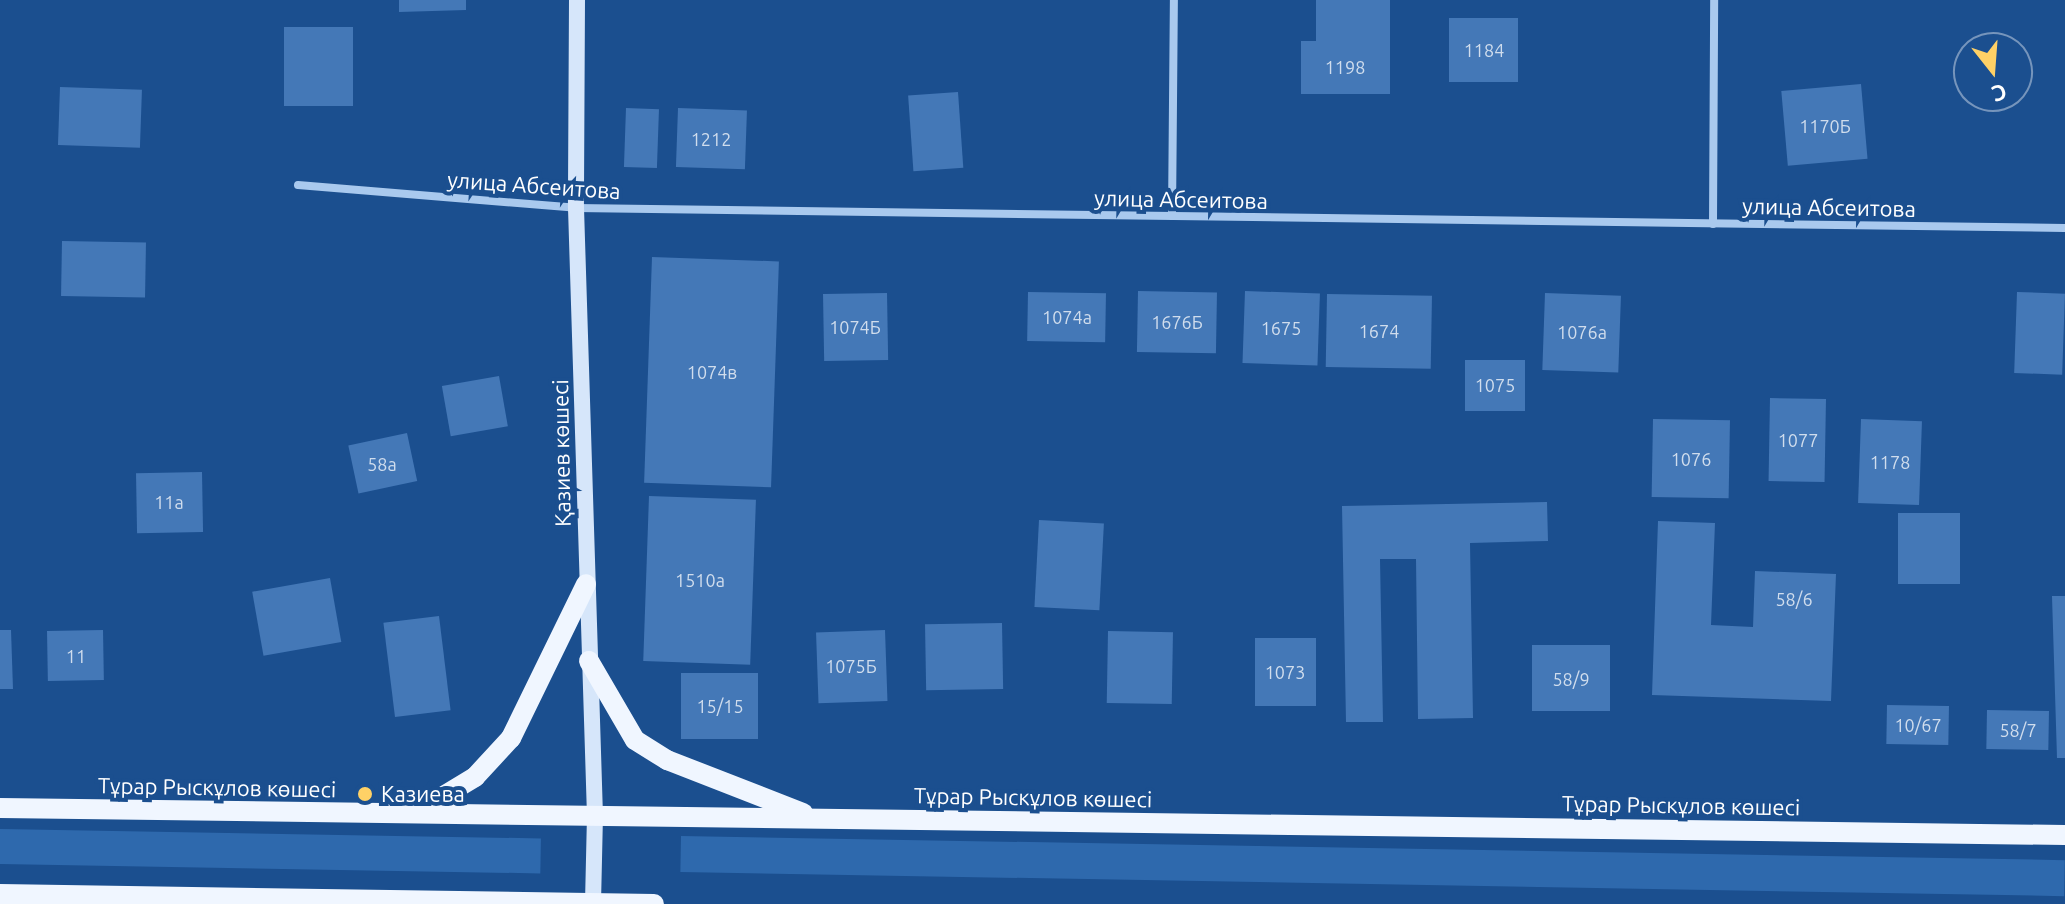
<!DOCTYPE html>
<meta charset="utf-8">
<style>
body{margin:0}
#map{position:relative;width:2065px;height:904px;overflow:hidden;background:#1b4f8f;font-family:Ubuntu,sans-serif}
div>[style]{position:absolute}
.green>*{inset:0;background:#2e69ad;transform-origin:0 0}
.building>*{inset:0;background:#4478b7;transform-origin:0 0}
.street>*{height:8px;margin:-4px;padding:0 4px;transform-origin:4px;border-radius:4px;background:#a9c9ee}
.secondary>*{height:16px;margin:-8px;padding:0 8px;transform-origin:8px;border-radius:8px;background:#d6e6fa}
.primary>*{height:20px;margin:-10px;padding:0 10px;transform-origin:10px;border-radius:10px;background:#f0f6ff}
.dots>*{width:22px;height:22px;translate:-50% -50%;box-sizing:border-box;border:4px solid #1b4f8f;border-radius:50%}
span{translate:-50% -50%;white-space:nowrap;text-align:center;line-height:1.15;-webkit-text-stroke:8px #1b4f8f;paint-order:stroke}
.number-label{font-size:18px;color:#d0dded}
.number-label span{-webkit-text-stroke-width:0}
.street-label{font-size:22px;color:#fff}
.poi-label{font-size:22px;color:#fff}
.left{translate:0 -50%;text-align:left}
.north{position:absolute;left:1953px;top:32px;width:80px;height:80px;box-sizing:border-box;background:#1b4f8f;border:2px solid #7695bc;border-radius:50%;rotate:163deg;font-size:22px;font-weight:700;line-height:32px;text-align:center;color:#fff}
.north::after{content:'';display:block;margin:auto;width:28px;height:36px;background:#ffd166;clip-path:polygon(50% 0,100% 100%,50% 72%,0 100%)}
</style>
<div id="map">
<div class="green">
<i style="left:0;top:829px;width:541px;height:35px;rotate:1deg"></i>
<i style="left:681px;top:836px;width:1384px;height:36px;rotate:1deg"></i>
</div>
<div class="building">
<i style="clip-path:polygon(399px 0,466px 0,466px 10px,399px 12px)"></i>
<i style="clip-path:polygon(1316px 0,1390px 0,1390px 94px,1301px 94px,1301px 41px,1316px 41px)"></i>
<i style="left:1449px;top:18px;width:69px;height:64px"></i>
<i style="left:353px;top:27px;width:79px;height:69px;rotate:90deg"></i>
<i style="left:1861px;top:84px;width:75px;height:80px;rotate:85deg"></i>
<i style="left:60px;top:87px;width:82px;height:58px;rotate:2deg"></i>
<i style="left:958px;top:92px;width:76px;height:50px;rotate:86deg"></i>
<i style="left:626px;top:108px;width:33px;height:59px;rotate:2deg"></i>
<i style="left:678px;top:108px;width:69px;height:59px;rotate:2deg"></i>
<i style="left:62px;top:241px;width:84px;height:55px;rotate:1deg"></i>
<i style="left:652px;top:257px;width:127px;height:226px;rotate:2deg"></i>
<i style="left:1138px;top:291px;width:79px;height:61px;rotate:1deg"></i>
<i style="left:1245px;top:291px;width:75px;height:72px;rotate:2deg"></i>
<i style="left:1028px;top:292px;width:78px;height:49px;rotate:1deg"></i>
<i style="left:2017px;top:292px;width:48px;height:81px;rotate:2deg"></i>
<i style="left:887px;top:293px;width:67px;height:64px;rotate:89deg"></i>
<i style="left:1545px;top:293px;width:76px;height:77px;rotate:2deg"></i>
<i style="left:1327px;top:294px;width:105px;height:73px;rotate:1deg"></i>
<i style="left:1465px;top:360px;width:60px;height:51px"></i>
<i style="left:499px;top:376px;width:51px;height:58px;rotate:80deg"></i>
<i style="left:1770px;top:398px;width:56px;height:83px;rotate:1deg"></i>
<i style="left:1653px;top:419px;width:77px;height:78px;rotate:1deg"></i>
<i style="left:1861px;top:419px;width:61px;height:84px;rotate:2deg"></i>
<i style="left:407px;top:433px;width:49px;height:60px;rotate:78deg"></i>
<i style="left:202px;top:472px;width:60px;height:66px;rotate:89deg"></i>
<i style="left:649px;top:496px;width:107px;height:165px;rotate:2deg"></i>
<i style="clip-path:polygon(1547px 502px,1548px 541px,1470px 543px,1473px 718px,1418px 719px,1416px 559px,1380px 559px,1383px 722px,1346px 722px,1342px 506px)"></i>
<i style="left:1898px;top:513px;width:62px;height:71px"></i>
<i style="left:1039px;top:520px;width:65px;height:87px;rotate:3deg"></i>
<i style="clip-path:polygon(1658px 521px,1715px 523px,1711px 625px,1753px 627px,1755px 571px,1836px 574px,1831px 701px,1652px 695px)"></i>
<i style="left:330px;top:578px;width:65px;height:79px;rotate:80deg"></i>
<i style="clip-path:polygon(2052px 596px,2065px 596px,2065px 758px,2057px 758px)"></i>
<i style="left:439px;top:616px;width:95px;height:56px;rotate:83deg"></i>
<i style="left:1002px;top:623px;width:66px;height:77px;rotate:89deg"></i>
<i style="clip-path:polygon(0 630px,11px 630px,13px 689px,0 689px)"></i>
<i style="left:103px;top:630px;width:50px;height:56px;rotate:89deg"></i>
<i style="left:885px;top:630px;width:71px;height:69px;rotate:88deg"></i>
<i style="left:1108px;top:631px;width:65px;height:72px;rotate:1deg"></i>
<i style="left:1255px;top:638px;width:61px;height:68px"></i>
<i style="left:1610px;top:645px;width:66px;height:78px;rotate:90deg"></i>
<i style="left:681px;top:673px;width:77px;height:66px"></i>
<i style="left:1887px;top:705px;width:62px;height:39px;rotate:1deg"></i>
<i style="left:1987px;top:710px;width:62px;height:39px;rotate:1deg"></i>
</div>
<div class="street">
<i style="left:298px;top:185px;width:279px;rotate:4.7deg"></i>
<i style="left:576px;top:208px;width:1489px;rotate:0.77deg"></i>
<i style="left:1172px;top:216px;width:216px;rotate:-89.5deg"></i>
<i style="left:1713px;top:224px;width:224px;rotate:-89.7deg"></i>
</div>
<div class="secondary">
<i style="left:577px;top:0;width:208px;rotate:90.3deg"></i>
<i style="left:576px;top:208px;width:607px;rotate:88.21deg"></i>
<i style="left:595px;top:815px;width:89px;rotate:91.3deg"></i>
</div>
<div class="primary">
<i style="left:589px;top:661px;width:91px;rotate:59.8deg"></i>
<i style="left:635px;top:740px;width:38px;rotate:32deg"></i>
<i style="left:667px;top:760px;width:146px;rotate:21.3deg"></i>
<i style="left:0;top:808px;width:2065px;rotate:0.75deg"></i>
<i style="left:417px;top:812px;width:68px;rotate:-31.1deg"></i>
<i style="left:475px;top:777px;width:53px;rotate:-47.3deg"></i>
<i style="left:511px;top:738px;width:171px;rotate:-64deg"></i>
<i style="left:0;top:894px;width:654px;rotate:0.88deg"></i>
</div>
<div class="dots">
<i style="left:365px;top:794px;background:#ffd166"></i>
</div>
<div class="number-label">
<span style="left:1484px;top:50px">1184</span>
<span style="left:1345px;top:67px">1198</span>
<span style="left:1825px;top:126px">1170Б</span>
<span style="left:711px;top:139px">1212</span>
<span style="left:1067px;top:317px">1074а</span>
<span style="left:1177px;top:322px">1676Б</span>
<span style="left:855px;top:327px">1074Б</span>
<span style="left:1281px;top:328px">1675</span>
<span style="left:1379px;top:331px">1674</span>
<span style="left:1582px;top:332px">1076а</span>
<span style="left:712px;top:372px">1074в</span>
<span style="left:1495px;top:385px">1075</span>
<span style="left:1798px;top:440px">1077</span>
<span style="left:1691px;top:459px">1076</span>
<span style="left:1890px;top:462px">1178</span>
<span style="left:382px;top:464px">58а</span>
<span style="left:169px;top:502px">11а</span>
<span style="left:700px;top:580px">1510а</span>
<span style="left:1794px;top:599px">58/6</span>
<span style="left:76px;top:656px">11</span>
<span style="left:851px;top:666px">1075Б</span>
<span style="left:1285px;top:672px">1073</span>
<span style="left:1571px;top:679px">58/9</span>
<span style="left:720px;top:706px">15/15</span>
<span style="left:1918px;top:725px">10/67</span>
<span style="left:2018px;top:730px">58/7</span>
</div>
<div class="street-label">
<span style="left:534px;top:185px;rotate:4deg">улица Абсеитова</span>
<span style="left:1181px;top:199px;rotate:1deg">улица Абсеитова</span>
<span style="left:1829px;top:207px;rotate:1deg">улица Абсеитова</span>
<span style="left:561px;top:453px;rotate:-91deg">Қазиев көшесі</span>
<span style="left:217px;top:787px;rotate:1deg">Тұрар Рыскұлов көшесі</span>
<span style="left:1033px;top:797px;rotate:1deg">Тұрар Рыскұлов көшесі</span>
<span style="left:1681px;top:805px;rotate:1deg">Тұрар Рыскұлов көшесі</span>
</div>
<div class="poi-label">
<span class="left" style="left:381px;top:794px">Казиева</span>
</div>
<div class="north">С</div>
</div>
